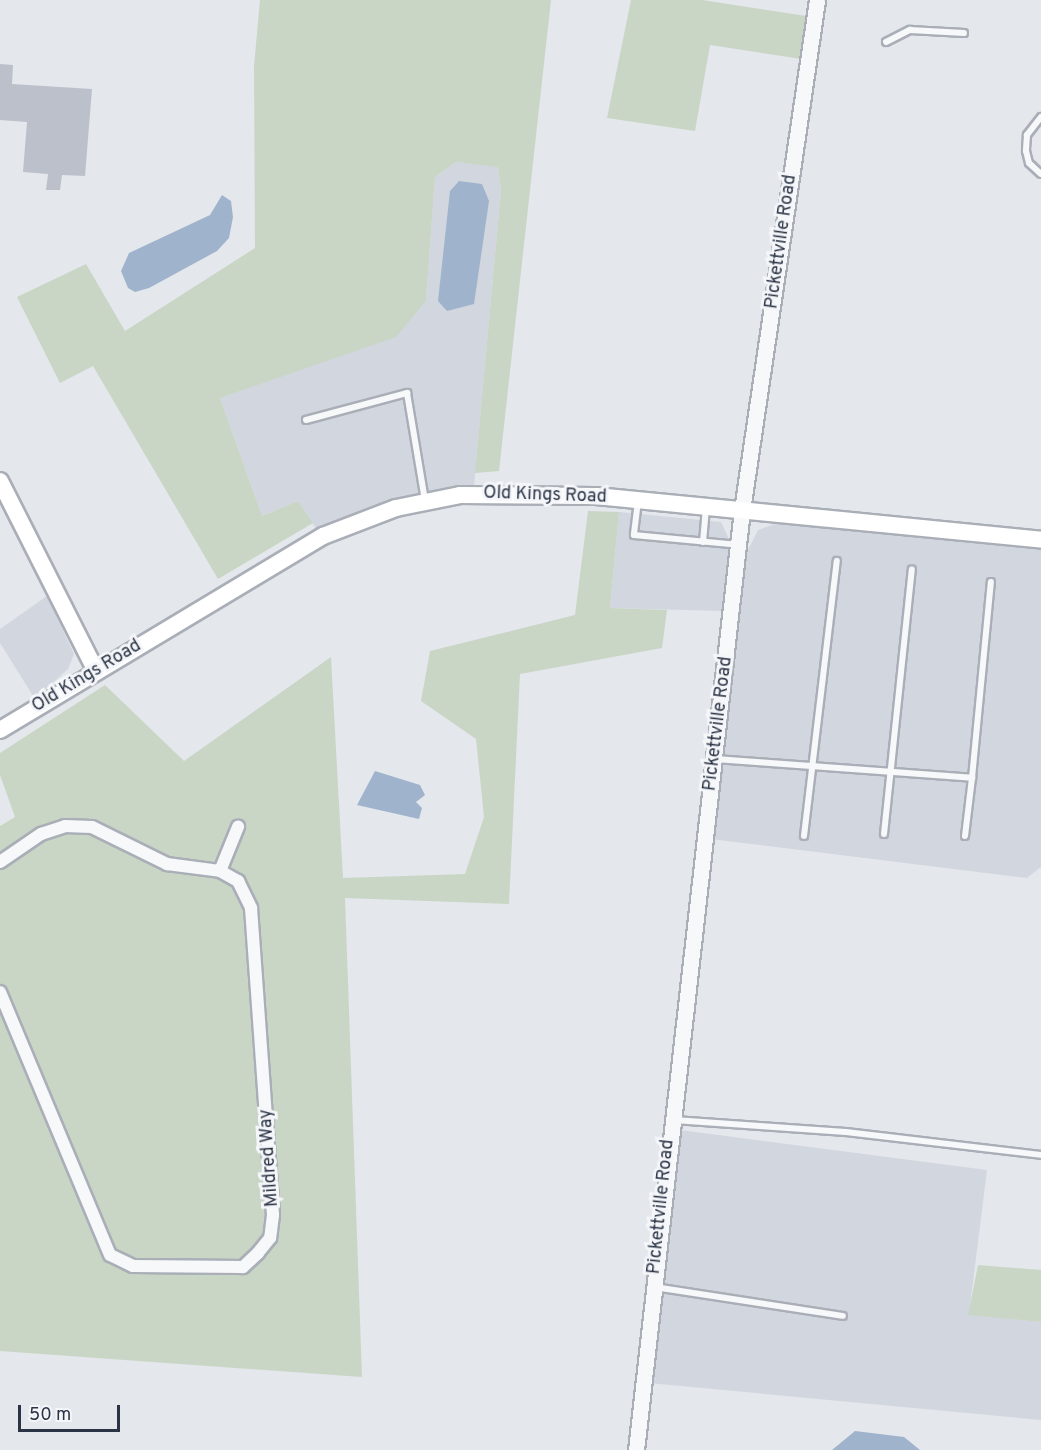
<!DOCTYPE html>
<style>
body{margin:0}
#map{position:relative;width:1041px;height:1450px;overflow:hidden;background:#e4e7ec;font-family:Overpass,sans-serif}
div>[style]{position:absolute}
.built>*{inset:0;background:#d2d6de}
.green>*{inset:0;background:#c9d6c5}
.water>*{inset:0;background:#9fb4cc}
.building>*{inset:0;background:#bbc0ca}
.roads{filter:drop-shadow(2px 0 #a9aeb7) drop-shadow(-2px 0 #a9aeb7) drop-shadow(0 2px #a9aeb7) drop-shadow(0 -2px #a9aeb7)}
.service>*{height:6px;margin:-3px;padding:0 3px;transform-origin:3px;border-radius:3px;background:#f7f8fa}
.minor>*{height:12px;margin:-6px;padding:0 6px;transform-origin:6px;border-radius:6px;background:#f7f8fa}
.tertiary>*{height:15px;margin:-7.5px;padding:0 7.5px;transform-origin:7.5px;border-radius:7.5px;background:#f7f8fa}
.secondary>*{height:16px;margin:-8px;padding:0 8px;transform-origin:8px;border-radius:8px;background:#fff}
span{translate:-50% -50%;white-space:nowrap;text-align:center;line-height:1.15;-webkit-text-stroke:6px #f4f6f9;paint-order:stroke}
.street-label{font-size:18px;color:#2b3445}
.scale{position:absolute;left:18px;top:1405px;width:102px;height:27px;box-sizing:border-box;border:3px solid #2b3445;border-top:0;padding-left:8px;font-size:18px;line-height:21px;white-space:nowrap;color:#2b3445;-webkit-text-stroke:4px #f4f6f9;paint-order:stroke}
</style>
<div id="map">
<div class="built">
<i style="clip-path:polygon(456px 162px,498px 166px,501px 190px,474px 486px,366px 509px,317px 530px,298px 501px,262px 516px,220px 398px,396px 336px,426px 301px,435px 177px)"></i>
<i style="clip-path:polygon(619px 512px,721px 522px,731px 543px,724px 611px,610px 608px)"></i>
<i style="clip-path:polygon(781px 522px,1041px 547px,1041px 867px,1027px 878px,711px 839px,746px 554px,758px 530px)"></i>
<i style="clip-path:polygon(47px 596px,74px 654px,68px 669px,35px 699px,0 643px,0 629px)"></i>
<i style="clip-path:polygon(680px 1130px,987px 1170px,969px 1314px,1041px 1322px,1041px 1420px,649px 1383px)"></i>
</div>
<div class="green">
<i style="clip-path:polygon(260px 0,551px 0,499px 471px,475px 473px,501px 190px,498px 167px,456px 162px,435px 177px,426px 301px,396px 337px,220px 398px,262px 516px,298px 501px,313px 523px,218px 579px,93px 366px,60px 383px,17px 297px,86px 264px,125px 331px,255px 248px,254px 66px)"></i>
<i style="clip-path:polygon(631px 0,702px 0,806px 16px,801px 59px,710px 45px,695px 131px,607px 118px)"></i>
<i style="clip-path:polygon(588px 511px,619px 512px,610px 608px,667px 610px,662px 648px,520px 674px,509px 904px,345px 898px,362px 1377px,0 1351px,0 826px,15px 817px,0 775px,0 753px,105px 685px,184px 761px,331px 657px,343px 878px,465px 874px,484px 817px,476px 739px,421px 701px,430px 651px,575px 615px)"></i>
<i style="clip-path:polygon(978px 1265px,1041px 1270px,1041px 1322px,968px 1315px)"></i>
</div>
<div class="water">
<i style="clip-path:polygon(459px 181px,482px 184px,489px 201px,474px 304px,447px 311px,438px 301px,450px 191px)"></i>
<i style="clip-path:polygon(222px 195px,231px 201px,233px 217px,229px 238px,217px 251px,149px 288px,135px 292px,128px 288px,121px 271px,129px 253px,210px 215px)"></i>
<i style="clip-path:polygon(375px 771px,420px 785px,425px 795px,416px 802px,422px 808px,419px 819px,357px 805px)"></i>
<i style="clip-path:polygon(855px 1431px,904px 1437px,920px 1450px,832px 1450px)"></i>
</div>
<div class="building">
<i style="clip-path:polygon(0 64px,13px 65px,12px 84px,92px 89px,85px 176px,62px 175px,60px 190px,46px 190px,48px 174px,23px 172px,27px 122px,0 120px)"></i>
</div>
<div class="roads">
<div class="service">
<i style="left:886px;top:42px;width:27px;rotate:-27deg"></i>
<i style="left:910px;top:30px;width:54px;rotate:3.2deg"></i>
<i style="left:1041px;top:117px;width:23px;rotate:128deg"></i>
<i style="left:1027px;top:135px;width:16px;rotate:94deg"></i>
<i style="left:1026px;top:151px;width:12px;rotate:76deg"></i>
<i style="left:1029px;top:163px;width:16px;rotate:43deg"></i>
<i style="left:306px;top:420px;width:105px;rotate:-15deg"></i>
<i style="left:407px;top:393px;width:109px;rotate:80.5deg"></i>
<i style="left:638px;top:501px;width:34px;rotate:97deg"></i>
<i style="left:634px;top:535px;width:105px;rotate:5.4deg"></i>
<i style="left:703px;top:542px;width:34px;rotate:-85deg"></i>
<i style="left:715px;top:759px;width:258px;rotate:4.2deg"></i>
<i style="left:972px;top:778px;width:197px;rotate:-84.5deg"></i>
<i style="left:884px;top:834px;width:266px;rotate:-84deg"></i>
<i style="left:804px;top:836px;width:277px;rotate:-83.2deg"></i>
<i style="left:965px;top:836px;width:58px;rotate:-83.1deg"></i>
<i style="left:674px;top:1120px;width:172px;rotate:4deg"></i>
<i style="left:846px;top:1132px;width:196px;rotate:6.7deg"></i>
<i style="left:654px;top:1287px;width:191px;rotate:8.7deg"></i>
</div>
<div class="minor">
<i style="left:0;top:862px;width:50px;rotate:-34.3deg"></i>
<i style="left:41px;top:834px;width:25px;rotate:-18deg"></i>
<i style="left:65px;top:826px;width:27px;rotate:2deg"></i>
<i style="left:92px;top:827px;width:84px;rotate:26.3deg"></i>
<i style="left:167px;top:864px;width:53px;rotate:7.5deg"></i>
<i style="left:220px;top:871px;width:21px;rotate:29deg"></i>
<i style="left:238px;top:881px;width:30px;rotate:64deg"></i>
<i style="left:251px;top:908px;width:308px;rotate:85.9deg"></i>
<i style="left:273px;top:1215px;width:23px;rotate:97deg"></i>
<i style="left:270px;top:1238px;width:19px;rotate:129deg"></i>
<i style="left:258px;top:1253px;width:21px;rotate:137deg"></i>
<i style="left:243px;top:1267px;width:110px;rotate:-179.5deg"></i>
<i style="left:133px;top:1266px;width:25px;rotate:-154deg"></i>
<i style="left:110px;top:1255px;width:285px;rotate:-112.7deg"></i>
<i style="left:220px;top:871px;width:48px;rotate:-67.8deg"></i>
</div>
<div class="tertiary">
<i style="left:636px;top:1450px;width:946px;rotate:-83.57deg"></i>
<i style="left:742px;top:510px;width:515px;rotate:-81.63deg"></i>
</div>
<div class="secondary">
<i style="left:0;top:481px;width:213px;rotate:63.2deg"></i>
<i style="left:0;top:730px;width:377px;rotate:-31deg"></i>
<i style="left:323px;top:536px;width:78px;rotate:-21deg"></i>
<i style="left:396px;top:508px;width:65px;rotate:-11.5deg"></i>
<i style="left:460px;top:495px;width:136px;rotate:0.4deg"></i>
<i style="left:596px;top:496px;width:447px;rotate:5.6deg"></i>
</div>
</div>
<div class="street-label">
<span style="left:782px;top:242px;rotate:-82deg">Pickettville Road</span>
<span style="left:545px;top:496px;rotate:2deg">Old Kings Road</span>
<span style="left:87px;top:677px;rotate:-31deg">Old Kings Road</span>
<span style="left:719px;top:724px;rotate:-83deg">Pickettville Road</span>
<span style="left:270px;top:1158px;rotate:-94deg">Mildred Way</span>
<span style="left:662px;top:1207px;rotate:-84deg">Pickettville Road</span>
</div>
<div class="scale">50 m</div>
</div>
